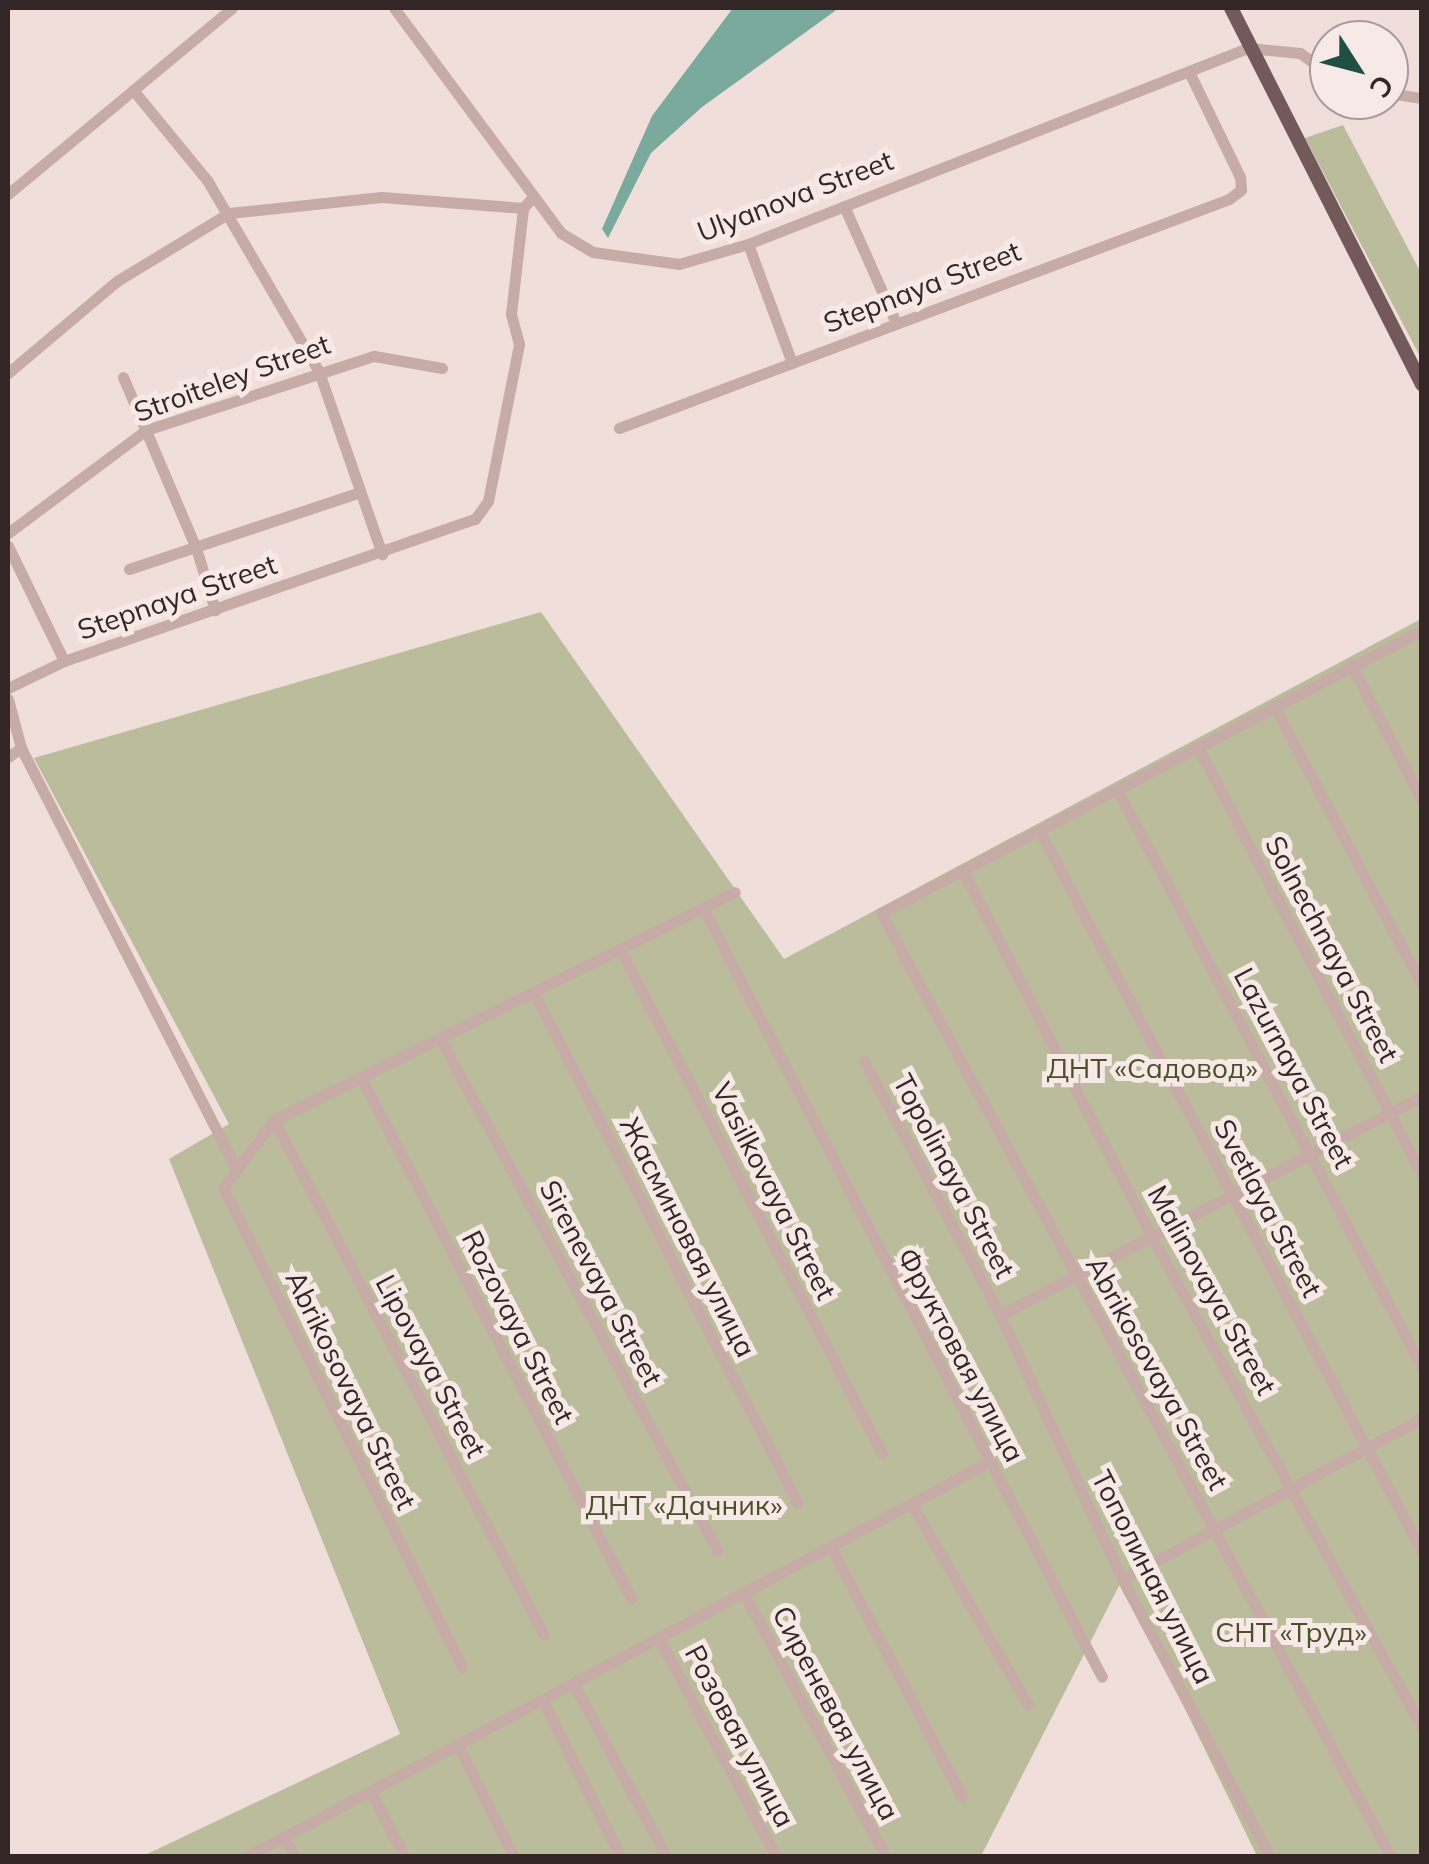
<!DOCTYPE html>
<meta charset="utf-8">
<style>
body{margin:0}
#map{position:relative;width:1429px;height:1864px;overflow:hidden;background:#efded9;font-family:Mulish,sans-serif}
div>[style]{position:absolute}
.green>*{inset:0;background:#bbbc9b}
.water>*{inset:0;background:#7aa99d}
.minor>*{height:11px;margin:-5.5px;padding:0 5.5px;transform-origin:5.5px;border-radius:5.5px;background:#c6aba6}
.major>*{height:14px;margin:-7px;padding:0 7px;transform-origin:7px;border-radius:7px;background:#735959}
span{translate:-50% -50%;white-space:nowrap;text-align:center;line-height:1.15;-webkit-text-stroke:10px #f7e9e5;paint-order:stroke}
.street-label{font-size:28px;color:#322726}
.park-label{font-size:28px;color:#4c4f2c}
.frame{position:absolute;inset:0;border:10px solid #322726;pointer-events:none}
.north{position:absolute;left:1309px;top:20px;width:100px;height:100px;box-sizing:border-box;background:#f7e9e5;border:2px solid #a89b99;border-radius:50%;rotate:126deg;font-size:28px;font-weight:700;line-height:40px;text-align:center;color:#322726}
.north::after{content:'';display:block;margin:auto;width:35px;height:45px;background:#205045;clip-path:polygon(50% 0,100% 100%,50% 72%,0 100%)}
</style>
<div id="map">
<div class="green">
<i style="clip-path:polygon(1343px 125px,1421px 273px,1421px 358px,1305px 138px)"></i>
<i style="clip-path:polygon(541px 612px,784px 959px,1421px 619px,1421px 1856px,1257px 1856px,1122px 1580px,981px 1856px,143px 1856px,400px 1734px,169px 1159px,229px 1124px,34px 758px)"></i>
</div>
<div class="water">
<i style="clip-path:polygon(733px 8px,839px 8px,702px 107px,651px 153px,608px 238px,602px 229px,652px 116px)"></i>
</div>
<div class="minor">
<i style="left:394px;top:8px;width:280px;rotate:53.4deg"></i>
<i style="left:561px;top:233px;width:37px;rotate:31deg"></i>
<i style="left:593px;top:252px;width:87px;rotate:7.9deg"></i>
<i style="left:679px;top:264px;width:72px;rotate:-16.2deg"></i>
<i style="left:748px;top:244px;width:537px;rotate:-21.41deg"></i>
<i style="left:1248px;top:48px;width:52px;rotate:5.5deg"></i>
<i style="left:1300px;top:53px;width:36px;rotate:36deg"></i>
<i style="left:133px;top:90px;width:117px;rotate:50.6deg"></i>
<i style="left:207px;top:180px;width:222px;rotate:59.7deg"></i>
<i style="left:319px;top:372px;width:193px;rotate:70.9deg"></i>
<i style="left:1389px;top:93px;width:33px;rotate:9deg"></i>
<i style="left:8px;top:194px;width:291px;rotate:-39.7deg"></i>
<i style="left:844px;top:206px;width:128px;rotate:66deg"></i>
<i style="left:748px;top:244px;width:127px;rotate:69.7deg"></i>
<i style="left:8px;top:373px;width:143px;rotate:-40.2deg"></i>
<i style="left:117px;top:281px;width:131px;rotate:-31.3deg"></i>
<i style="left:229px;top:213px;width:153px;rotate:-6deg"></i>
<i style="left:381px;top:197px;width:142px;rotate:4.4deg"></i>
<i style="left:123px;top:377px;width:186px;rotate:66.9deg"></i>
<i style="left:196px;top:548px;width:65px;rotate:73deg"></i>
<i style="left:619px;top:428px;width:652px;rotate:-20.58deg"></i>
<i style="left:1229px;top:199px;width:15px;rotate:-37deg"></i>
<i style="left:1241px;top:190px;width:13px;rotate:-94deg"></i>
<i style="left:1240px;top:177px;width:117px;rotate:-115.9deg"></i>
<i style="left:8px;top:533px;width:172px;rotate:-36.7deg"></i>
<i style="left:146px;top:430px;width:240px;rotate:-18deg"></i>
<i style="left:374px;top:356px;width:69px;rotate:10deg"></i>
<i style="left:8px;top:546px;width:128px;rotate:64deg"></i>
<i style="left:129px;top:569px;width:243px;rotate:-18.4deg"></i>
<i style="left:1351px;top:664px;width:154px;rotate:62.6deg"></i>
<i style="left:8px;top:688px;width:62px;rotate:-25.7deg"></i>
<i style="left:64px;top:661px;width:435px;rotate:-19.1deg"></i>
<i style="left:475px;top:519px;width:22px;rotate:-54deg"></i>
<i style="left:488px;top:501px;width:160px;rotate:-78.8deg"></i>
<i style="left:519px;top:344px;width:31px;rotate:-105deg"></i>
<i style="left:511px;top:314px;width:107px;rotate:-83.5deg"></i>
<i style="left:523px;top:208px;width:15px;rotate:-48deg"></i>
<i style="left:8px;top:699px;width:51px;rotate:75.1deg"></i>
<i style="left:21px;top:748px;width:474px;rotate:62.9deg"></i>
<i style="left:1274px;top:706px;width:316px;rotate:62.1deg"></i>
<i style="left:1198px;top:748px;width:481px;rotate:62.3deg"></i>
<i style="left:8px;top:757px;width:16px;rotate:-35deg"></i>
<i style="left:1119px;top:793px;width:650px;rotate:62.21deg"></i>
<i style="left:1041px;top:834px;width:813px;rotate:62.05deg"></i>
<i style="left:964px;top:873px;width:410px;rotate:62.7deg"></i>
<i style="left:1152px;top:1237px;width:560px;rotate:61.19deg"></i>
<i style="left:703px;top:908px;width:866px;rotate:62.58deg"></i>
<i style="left:621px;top:951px;width:566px;rotate:62.53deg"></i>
<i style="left:535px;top:995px;width:571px;rotate:62.67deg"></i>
<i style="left:441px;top:1040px;width:580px;rotate:61.58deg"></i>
<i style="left:864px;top:1061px;width:288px;rotate:61.8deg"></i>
<i style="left:1000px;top:1315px;width:291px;rotate:65.2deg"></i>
<i style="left:1122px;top:1579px;width:314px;rotate:62deg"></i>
<i style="left:362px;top:1079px;width:585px;rotate:62.6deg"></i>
<i style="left:274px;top:1120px;width:581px;rotate:62.33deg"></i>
<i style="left:1000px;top:1315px;width:475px;rotate:-27.4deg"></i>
<i style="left:911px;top:1503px;width:233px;rotate:59.9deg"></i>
<i style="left:831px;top:1547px;width:282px;rotate:62.3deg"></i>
<i style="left:1122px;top:1579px;width:340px;rotate:-28.2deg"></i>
<i style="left:743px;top:1592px;width:300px;rotate:61.7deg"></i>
<i style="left:659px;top:1639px;width:247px;rotate:61.7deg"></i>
<i style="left:462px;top:1667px;width:535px;rotate:-116.52deg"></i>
<i style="left:223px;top:1188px;width:85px;rotate:-53.1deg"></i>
<i style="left:274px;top:1120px;width:514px;rotate:-26.32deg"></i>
<i style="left:573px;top:1683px;width:196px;rotate:61.7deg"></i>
<i style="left:542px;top:1699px;width:175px;rotate:63.6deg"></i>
<i style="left:458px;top:1746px;width:123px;rotate:63.4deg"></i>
<i style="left:371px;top:1792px;width:72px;rotate:62.7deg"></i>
<i style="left:284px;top:1837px;width:21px;rotate:62deg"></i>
<i style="left:248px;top:1856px;width:839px;rotate:-28deg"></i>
<i style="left:1390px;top:1856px;width:1072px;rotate:-118.36deg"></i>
<i style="left:881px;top:913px;width:611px;rotate:-27.61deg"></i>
</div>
<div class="major">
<i style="left:1231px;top:8px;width:422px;rotate:63.1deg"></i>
</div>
<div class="street-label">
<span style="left:795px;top:196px;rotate:-21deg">Ulyanova Street</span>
<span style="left:922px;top:287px;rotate:-21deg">Stepnaya Street</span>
<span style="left:232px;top:378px;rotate:-20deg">Stroiteley Street</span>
<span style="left:177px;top:597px;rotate:-19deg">Stepnaya Street</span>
<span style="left:1332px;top:949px;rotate:62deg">Solnechnaya Street</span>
<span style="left:1294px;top:1068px;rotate:62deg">Lazurnaya Street</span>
<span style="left:954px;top:1176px;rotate:62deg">Topolinaya Street</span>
<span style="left:774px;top:1191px;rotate:63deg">Vasilkovaya Street</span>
<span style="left:1268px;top:1208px;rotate:62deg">Svetlaya Street</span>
<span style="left:688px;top:1237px;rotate:63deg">Жасминовая улица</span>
<span style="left:601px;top:1283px;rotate:62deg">Sirenevaya Street</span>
<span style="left:1212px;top:1290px;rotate:61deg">Malinovaya Street</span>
<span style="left:518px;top:1327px;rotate:63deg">Rozovaya Street</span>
<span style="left:961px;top:1355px;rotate:62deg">Фруктовая улица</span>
<span style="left:431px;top:1366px;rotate:62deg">Lipovaya Street</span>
<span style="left:1157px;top:1373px;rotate:61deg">Abrikosovaya Street</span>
<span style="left:351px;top:1390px;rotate:64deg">Abrikosovaya Street</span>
<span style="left:1153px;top:1577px;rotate:63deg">Тополиная улица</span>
<span style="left:836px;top:1713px;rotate:62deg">Сиреневая улица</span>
<span style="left:740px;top:1736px;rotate:62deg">Розовая улица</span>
</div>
<div class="park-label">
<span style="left:1152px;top:1068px">ДНТ «Садовод»</span>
<span style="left:684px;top:1505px">ДНТ «Дачник»</span>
<span style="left:1291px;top:1632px">СНТ «Труд»</span>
</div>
<div class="frame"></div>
<div class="north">С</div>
</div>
